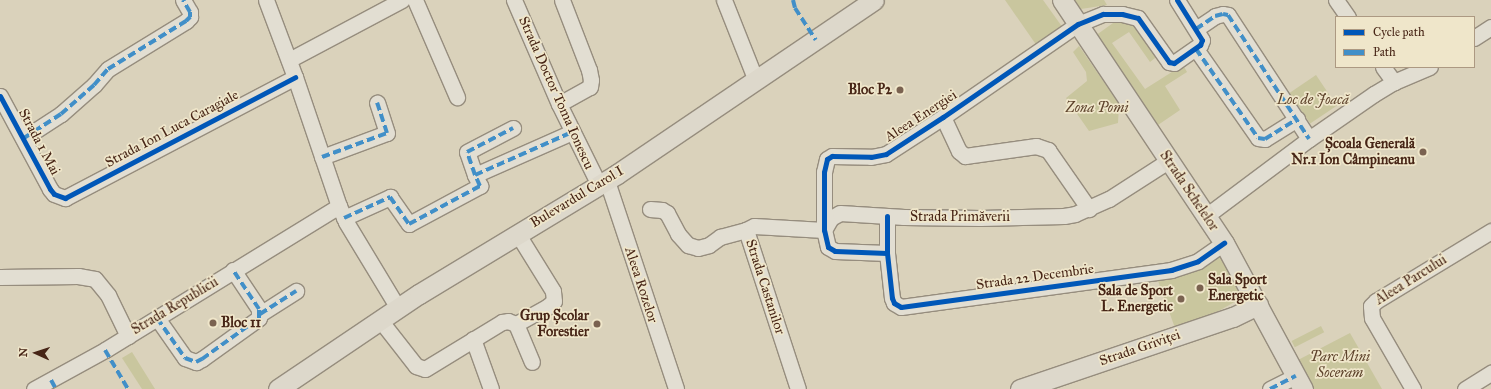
<!DOCTYPE html>
<meta charset="utf-8">
<style>
body{margin:0}
#map{position:relative;width:1491px;height:389px;overflow:hidden;background:#dad2bb;font-family:"IM FELL Great Primer",serif}
div>[style]{position:absolute}
.green>*{inset:0;background:#c9c69e;transform-origin:0 0}
.roads{filter:drop-shadow(1px 0 #968d7e) drop-shadow(-1px 0 #968d7e) drop-shadow(0 1px #968d7e) drop-shadow(0 -1px #968d7e)}
.minor>*{height:15px;margin:-7.5px;padding:0 7.5px;transform-origin:7.5px;border-radius:7.5px;background:#e2ded2}
.major>*{height:19px;margin:-9.5px;padding:0 9.5px;transform-origin:9.5px;border-radius:9.5px;background:#ddd8cb}
.quiet>*{height:4px;margin-top:-2px;transform-origin:0;background:repeating-linear-gradient(90deg,#418fc8 0 8px,transparent 0 12px)}
.cycleway>*{height:5px;margin:-2.5px;padding:0 2.5px;transform-origin:2.5px;border-radius:2.5px;background:#0057b8}
.dots>*{width:11px;height:11px;translate:-50% -50%;box-sizing:border-box;border:2px solid #efe6ca;border-radius:50%}
span{translate:-50% -50%;white-space:nowrap;text-align:center;line-height:1.15;-webkit-text-stroke:3.5px #efe6ca;paint-order:stroke}
.poi-label{font-size:14px;color:#472516;font-weight:700}
.right{translate:-100% -50%;text-align:right}
.left{translate:0 -50%;text-align:left}
.street-label{font-size:14px;color:#472516}
.park-label{font-size:14px;color:#5e432c;font-style:italic}
.legend{position:absolute;left:1335px;top:16px;width:140px;height:52px;box-sizing:border-box;background:#efe6ca;border:1px solid #ac9982;margin:0;padding:5px 7px;list-style:none;font-size:12px;color:#472516}
.legend li{display:flex;align-items:center;gap:8px;height:20px}
.legend b{width:20px;border:1px solid #ac9982}
.north{position:absolute;left:16px;top:333px;width:40px;height:40px;-webkit-text-stroke:3px #efe6ca;paint-order:stroke;rotate:273deg;font-size:11px;font-weight:700;line-height:16px;text-align:center;color:#472516}
.north::after{content:'';display:block;margin:auto;width:14px;height:18px;background:#472516;clip-path:polygon(50% 0,100% 100%,50% 72%,0 100%)}
</style>
<div id="map">
<div class="green">
<i style="clip-path:polygon(1005px 0,1043px 0,1063px 28px,1037px 46px)"></i>
<i style="clip-path:polygon(1074px 0,1104px 0,1107px 5px,1081px 9px)"></i>
<i style="clip-path:polygon(1120px 18px,1133px 19px,1159px 55px,1150px 62px,1129px 32px,1112px 43px,1145px 89px,1183px 65px,1187px 72px,1165px 86px,1180px 110px,1158px 125px,1095px 36px)"></i>
<i style="clip-path:polygon(1079px 46px,1119px 104px,1118px 123px,1089px 131px,1066px 98px,1087px 81px,1086px 72px,1073px 52px)"></i>
<i style="left:1316px;top:75px;width:37px;height:32px;rotate:56deg"></i>
<i style="clip-path:polygon(1222px 252px,1241px 292px,1238px 300px,1208px 317px,1175px 328px,1157px 278px)"></i>
<i style="left:1321px;top:326px;width:7px;height:33px;rotate:63deg"></i>
<i style="clip-path:polygon(1350px 333px,1382px 389px,1313px 389px,1298px 360px)"></i>
<i style="clip-path:polygon(132px 352px,155px 389px,142px 389px,122px 358px)"></i>
</div>
<div class="roads">
<div class="minor">
<i style="left:266px;top:0;width:82px;rotate:69.4deg"></i>
<i style="left:295px;top:77px;width:136px;rotate:71.2deg"></i>
<i style="left:339px;top:206px;width:17px;rotate:66deg"></i>
<i style="left:346px;top:222px;width:100px;rotate:58.8deg"></i>
<i style="left:415px;top:0;width:106px;rotate:66.6deg"></i>
<i style="left:514px;top:0;width:113px;rotate:66.6deg"></i>
<i style="left:559px;top:104px;width:90px;rotate:63.7deg"></i>
<i style="left:724px;top:0;width:87px;rotate:68.4deg"></i>
<i style="left:1336px;top:0;width:21px;rotate:55deg"></i>
<i style="left:1196px;top:29px;width:23px;rotate:-34deg"></i>
<i style="left:1215px;top:16px;width:8px;rotate:-14deg"></i>
<i style="left:1223px;top:14px;width:5px;rotate:11deg"></i>
<i style="left:1228px;top:15px;width:148px;rotate:56.8deg"></i>
<i style="left:1474px;top:38px;width:20px;rotate:-33deg"></i>
<i style="left:1196px;top:49px;width:108px;rotate:55.1deg"></i>
<i style="left:1258px;top:138px;width:7px;rotate:8deg"></i>
<i style="left:1265px;top:139px;width:38px;rotate:-32deg"></i>
<i style="left:289px;top:60px;width:128px;rotate:-28deg"></i>
<i style="left:1383px;top:67px;width:19px;rotate:54deg"></i>
<i style="left:0;top:96px;width:106px;rotate:61.7deg"></i>
<i style="left:50px;top:189px;width:6px;rotate:51deg"></i>
<i style="left:54px;top:194px;width:12px;rotate:20deg"></i>
<i style="left:65px;top:198px;width:260px;rotate:-27.7deg"></i>
<i style="left:559px;top:104px;width:35px;rotate:-29deg"></i>
<i style="left:590px;top:87px;width:7px;rotate:-82deg"></i>
<i style="left:591px;top:80px;width:10px;rotate:-101deg"></i>
<i style="left:589px;top:70px;width:75px;rotate:-111.1deg"></i>
<i style="left:943px;top:117px;width:38px;rotate:65deg"></i>
<i style="left:959px;top:151px;width:8px;rotate:40deg"></i>
<i style="left:965px;top:156px;width:72px;rotate:-8deg"></i>
<i style="left:1036px;top:146px;width:13px;rotate:18deg"></i>
<i style="left:1048px;top:150px;width:72px;rotate:55.2deg"></i>
<i style="left:24px;top:138px;width:44px;rotate:-33deg"></i>
<i style="left:61px;top:114px;width:44px;rotate:-41.3deg"></i>
<i style="left:94px;top:85px;width:21px;rotate:-49deg"></i>
<i style="left:108px;top:69px;width:92px;rotate:-31.6deg"></i>
<i style="left:186px;top:21px;width:6px;rotate:-45deg"></i>
<i style="left:190px;top:17px;width:5px;rotate:-90deg"></i>
<i style="left:190px;top:12px;width:14px;rotate:-120deg"></i>
<i style="left:322px;top:157px;width:69px;rotate:-20.3deg"></i>
<i style="left:387px;top:133px;width:32px;rotate:-108deg"></i>
<i style="left:475px;top:175px;width:24px;rotate:-109deg"></i>
<i style="left:467px;top:152px;width:52px;rotate:-27.6deg"></i>
<i style="left:607px;top:181px;width:219px;rotate:71.6deg"></i>
<i style="left:650px;top:209px;width:12px;rotate:5deg"></i>
<i style="left:662px;top:210px;width:6px;rotate:31deg"></i>
<i style="left:667px;top:213px;width:24px;rotate:62deg"></i>
<i style="left:678px;top:234px;width:15px;rotate:48deg"></i>
<i style="left:688px;top:245px;width:10px;rotate:17deg"></i>
<i style="left:698px;top:248px;width:11px;rotate:-15deg"></i>
<i style="left:709px;top:245px;width:14px;rotate:-36deg"></i>
<i style="left:720px;top:237px;width:27px;rotate:-15deg"></i>
<i style="left:746px;top:230px;width:9px;rotate:-27deg"></i>
<i style="left:754px;top:226px;width:70px;rotate:3.3deg"></i>
<i style="left:887px;top:216px;width:37px;rotate:90deg"></i>
<i style="left:887px;top:253px;width:45px;rotate:83.7deg"></i>
<i style="left:892px;top:298px;width:5px;rotate:68deg"></i>
<i style="left:894px;top:303px;width:8px;rotate:30deg"></i>
<i style="left:901px;top:307px;width:273px;rotate:-7.8deg"></i>
<i style="left:1171px;top:270px;width:28px;rotate:-18deg"></i>
<i style="left:1198px;top:261px;width:32px;rotate:-35deg"></i>
<i style="left:1206px;top:216px;width:129px;rotate:-36.8deg"></i>
<i style="left:1309px;top:139px;width:79px;rotate:-34.7deg"></i>
<i style="left:1374px;top:94px;width:23px;rotate:-31deg"></i>
<i style="left:1394px;top:82px;width:39px;rotate:-23deg"></i>
<i style="left:344px;top:218px;width:51px;rotate:-24.5deg"></i>
<i style="left:390px;top:197px;width:33px;rotate:55deg"></i>
<i style="left:409px;top:224px;width:81px;rotate:-28.2deg"></i>
<i style="left:480px;top:186px;width:12px;rotate:-114deg"></i>
<i style="left:475px;top:175px;width:106px;rotate:-23.9deg"></i>
<i style="left:746px;top:230px;width:167px;rotate:71.9deg"></i>
<i style="left:824px;top:230px;width:14px;rotate:-60deg"></i>
<i style="left:831px;top:218px;width:10px;rotate:-29deg"></i>
<i style="left:840px;top:213px;width:64px;rotate:3.6deg"></i>
<i style="left:904px;top:217px;width:76px;rotate:0.8deg"></i>
<i style="left:980px;top:218px;width:84px;rotate:-1.4deg"></i>
<i style="left:1064px;top:216px;width:11px;rotate:-10deg"></i>
<i style="left:1075px;top:214px;width:37px;rotate:-24deg"></i>
<i style="left:1109px;top:199px;width:70px;rotate:-32.8deg"></i>
<i style="left:887px;top:253px;width:52px;rotate:-177.8deg"></i>
<i style="left:835px;top:251px;width:8px;rotate:-150deg"></i>
<i style="left:828px;top:247px;width:17px;rotate:-103deg"></i>
<i style="left:824px;top:230px;width:58px;rotate:-90deg"></i>
<i style="left:824px;top:172px;width:13px;rotate:-77deg"></i>
<i style="left:827px;top:159px;width:6px;rotate:-31deg"></i>
<i style="left:832px;top:156px;width:39px;rotate:1deg"></i>
<i style="left:871px;top:157px;width:15px;rotate:-11deg"></i>
<i style="left:886px;top:154px;width:68px;rotate:-33deg"></i>
<i style="left:943px;top:117px;width:164px;rotate:-34.6deg"></i>
<i style="left:1078px;top:24px;width:27px;rotate:-22deg"></i>
<i style="left:1103px;top:14px;width:19px"></i>
<i style="left:1122px;top:14px;width:16px;rotate:14deg"></i>
<i style="left:1138px;top:18px;width:54px;rotate:54.8deg"></i>
<i style="left:1169px;top:62px;width:5px;rotate:11deg"></i>
<i style="left:1174px;top:63px;width:32px;rotate:-35deg"></i>
<i style="left:1200px;top:45px;width:5px;rotate:-68deg"></i>
<i style="left:1202px;top:40px;width:47px;rotate:-122deg"></i>
<i style="left:0;top:277px;width:78px;rotate:-0.7deg"></i>
<i style="left:78px;top:276px;width:17px;rotate:10deg"></i>
<i style="left:95px;top:279px;width:21px;rotate:51deg"></i>
<i style="left:108px;top:295px;width:46px;rotate:64deg"></i>
<i style="left:260px;top:314px;width:43px;rotate:-32.6deg"></i>
<i style="left:157px;top:318px;width:49px;rotate:55deg"></i>
<i style="left:185px;top:358px;width:12px;rotate:20deg"></i>
<i style="left:196px;top:362px;width:7px;rotate:-27deg"></i>
<i style="left:202px;top:359px;width:70px;rotate:-35.7deg"></i>
<i style="left:259px;top:318px;width:9px;rotate:-90deg"></i>
<i style="left:259px;top:309px;width:47px;rotate:-123.7deg"></i>
<i style="left:380px;top:320px;width:58px;rotate:52deg"></i>
<i style="left:416px;top:366px;width:9px;rotate:18deg"></i>
<i style="left:425px;top:369px;width:90px;rotate:-31.4deg"></i>
<i style="left:502px;top:322px;width:6px;rotate:-9deg"></i>
<i style="left:508px;top:321px;width:9px;rotate:21deg"></i>
<i style="left:516px;top:324px;width:35px;rotate:-29deg"></i>
<i style="left:547px;top:307px;width:9px;rotate:-41deg"></i>
<i style="left:554px;top:301px;width:10px;rotate:-96deg"></i>
<i style="left:553px;top:291px;width:68px;rotate:-121.8deg"></i>
<i style="left:516px;top:324px;width:41px;rotate:67.2deg"></i>
<i style="left:473px;top:339px;width:53px;rotate:70.2deg"></i>
<i style="left:34px;top:389px;width:81px;rotate:-28.8deg"></i>
<i style="left:105px;top:350px;width:275px;rotate:-31.6deg"></i>
<i style="left:1270px;top:389px;width:29px;rotate:-27deg"></i>
<i style="left:1413px;top:389px;width:82px;rotate:-120deg"></i>
<i style="left:1372px;top:318px;width:12px;rotate:-95deg"></i>
<i style="left:1371px;top:306px;width:7px;rotate:-45deg"></i>
<i style="left:1376px;top:301px;width:135px;rotate:-31.3deg"></i>
<i style="left:1465px;top:389px;width:31px;rotate:-32deg"></i>
</div>
<div class="major">
<i style="left:1062px;top:0;width:292px;rotate:56.3deg"></i>
<i style="left:1224px;top:243px;width:166px;rotate:61.6deg"></i>
<i style="left:278px;top:389px;width:170px;rotate:-34deg"></i>
<i style="left:419px;top:294px;width:232px;rotate:-31.2deg"></i>
<i style="left:617px;top:174px;width:310px;rotate:-34.1deg"></i>
<i style="left:1020px;top:389px;width:225px;rotate:-18.7deg"></i>
<i style="left:1233px;top:317px;width:28px;rotate:-26deg"></i>
</div>
</div>
<div class="quiet">
<i style="left:793px;top:0;width:8px;rotate:76deg"></i>
<i style="left:795px;top:8px;width:38px;rotate:57deg"></i>
<i style="left:1196px;top:29px;width:23px;rotate:-34deg"></i>
<i style="left:1215px;top:16px;width:8px;rotate:-14deg"></i>
<i style="left:1223px;top:14px;width:5px;rotate:11deg"></i>
<i style="left:1228px;top:15px;width:148px;rotate:56.8deg"></i>
<i style="left:1196px;top:49px;width:108px;rotate:55.1deg"></i>
<i style="left:1258px;top:138px;width:7px;rotate:8deg"></i>
<i style="left:1265px;top:139px;width:38px;rotate:-32deg"></i>
<i style="left:24px;top:138px;width:44px;rotate:-33deg"></i>
<i style="left:61px;top:114px;width:44px;rotate:-41.3deg"></i>
<i style="left:94px;top:85px;width:21px;rotate:-49deg"></i>
<i style="left:108px;top:69px;width:92px;rotate:-31.6deg"></i>
<i style="left:186px;top:21px;width:6px;rotate:-45deg"></i>
<i style="left:190px;top:17px;width:5px;rotate:-90deg"></i>
<i style="left:190px;top:12px;width:14px;rotate:-120deg"></i>
<i style="left:322px;top:157px;width:69px;rotate:-20.3deg"></i>
<i style="left:387px;top:133px;width:32px;rotate:-108deg"></i>
<i style="left:475px;top:175px;width:24px;rotate:-109deg"></i>
<i style="left:467px;top:152px;width:52px;rotate:-27.6deg"></i>
<i style="left:344px;top:218px;width:51px;rotate:-24.5deg"></i>
<i style="left:390px;top:197px;width:33px;rotate:55deg"></i>
<i style="left:409px;top:224px;width:81px;rotate:-28.2deg"></i>
<i style="left:480px;top:186px;width:12px;rotate:-114deg"></i>
<i style="left:475px;top:175px;width:106px;rotate:-23.9deg"></i>
<i style="left:260px;top:314px;width:43px;rotate:-32.6deg"></i>
<i style="left:157px;top:318px;width:49px;rotate:55deg"></i>
<i style="left:185px;top:358px;width:12px;rotate:20deg"></i>
<i style="left:196px;top:362px;width:7px;rotate:-27deg"></i>
<i style="left:202px;top:359px;width:70px;rotate:-35.7deg"></i>
<i style="left:259px;top:318px;width:9px;rotate:-90deg"></i>
<i style="left:259px;top:309px;width:47px;rotate:-123.7deg"></i>
<i style="left:105px;top:350px;width:45px;rotate:59.5deg"></i>
<i style="left:51px;top:380px;width:10px;rotate:61deg"></i>
<i style="left:1270px;top:389px;width:29px;rotate:-27deg"></i>
</div>
<div class="cycleway">
<i style="left:0;top:96px;width:106px;rotate:61.7deg"></i>
<i style="left:50px;top:189px;width:6px;rotate:51deg"></i>
<i style="left:54px;top:194px;width:12px;rotate:20deg"></i>
<i style="left:65px;top:198px;width:260px;rotate:-27.7deg"></i>
<i style="left:887px;top:216px;width:37px;rotate:90deg"></i>
<i style="left:887px;top:253px;width:45px;rotate:83.7deg"></i>
<i style="left:892px;top:298px;width:5px;rotate:68deg"></i>
<i style="left:894px;top:303px;width:8px;rotate:30deg"></i>
<i style="left:901px;top:307px;width:273px;rotate:-7.8deg"></i>
<i style="left:1171px;top:270px;width:28px;rotate:-18deg"></i>
<i style="left:1198px;top:261px;width:32px;rotate:-35deg"></i>
<i style="left:887px;top:253px;width:52px;rotate:-177.8deg"></i>
<i style="left:835px;top:251px;width:8px;rotate:-150deg"></i>
<i style="left:828px;top:247px;width:17px;rotate:-103deg"></i>
<i style="left:824px;top:230px;width:58px;rotate:-90deg"></i>
<i style="left:824px;top:172px;width:13px;rotate:-77deg"></i>
<i style="left:827px;top:159px;width:6px;rotate:-31deg"></i>
<i style="left:832px;top:156px;width:39px;rotate:1deg"></i>
<i style="left:871px;top:157px;width:15px;rotate:-11deg"></i>
<i style="left:886px;top:154px;width:68px;rotate:-33deg"></i>
<i style="left:943px;top:117px;width:164px;rotate:-34.6deg"></i>
<i style="left:1078px;top:24px;width:27px;rotate:-22deg"></i>
<i style="left:1103px;top:14px;width:19px"></i>
<i style="left:1122px;top:14px;width:16px;rotate:14deg"></i>
<i style="left:1138px;top:18px;width:54px;rotate:54.8deg"></i>
<i style="left:1169px;top:62px;width:5px;rotate:11deg"></i>
<i style="left:1174px;top:63px;width:32px;rotate:-35deg"></i>
<i style="left:1200px;top:45px;width:5px;rotate:-68deg"></i>
<i style="left:1202px;top:40px;width:47px;rotate:-122deg"></i>
</div>
<div class="dots">
<i style="left:900px;top:90px;background:#7a6250"></i>
<i style="left:1423px;top:152px;background:#7a6250"></i>
<i style="left:1200px;top:288px;background:#7a6250"></i>
<i style="left:1181px;top:299px;background:#7a6250"></i>
<i style="left:213px;top:323px;background:#7a6250"></i>
<i style="left:597px;top:324px;background:#7a6250"></i>
</div>
<div class="poi-label">
<span class="right" style="left:892px;top:90px">Bloc P2</span>
<span class="right" style="left:1415px;top:152px">Școala Generală<br>Nr.1 Ion Câmpineanu</span>
<span class="left" style="left:1208px;top:288px">Sala Sport<br>Energetic</span>
<span class="right" style="left:1173px;top:299px">Sala de Sport<br>L. Energetic</span>
<span class="right" style="left:589px;top:324px">Grup Școlar<br>Forestier</span>
<span class="left" style="left:221px;top:323px">Bloc 11</span>
</div>
<div class="street-label">
<span style="left:556px;top:93px;rotate:66deg">Strada Doctor Toma Ionescu</span>
<span style="left:921px;top:116px;rotate:-33deg">Aleea Energiei</span>
<span style="left:172px;top:129px;rotate:-28deg">Strada Ion Luca Caragiale</span>
<span style="left:39px;top:142px;rotate:62deg">Strada 1 Mai</span>
<span style="left:1189px;top:191px;rotate:56deg">Strada Schelelor</span>
<span style="left:577px;top:197px;rotate:-31deg">Bulevardul Carol I</span>
<span style="left:960px;top:217px">Strada Primăverii</span>
<span style="left:1035px;top:277px;rotate:-8deg">Strada 22 Decembrie</span>
<span style="left:1411px;top:280px;rotate:-32deg">Aleea Parcului</span>
<span style="left:641px;top:285px;rotate:72deg">Aleea Rozelor</span>
<span style="left:765px;top:287px;rotate:72deg">Strada Castanilor</span>
<span style="left:175px;top:306px;rotate:-31deg">Strada Republicii</span>
<span style="left:1140px;top:348px;rotate:-19deg">Strada Griviței</span>
</div>
<div class="park-label">
<span style="left:1313px;top:100px">Loc de Joacă</span>
<span style="left:1097px;top:108px">Zona Pomi</span>
<span style="left:1340px;top:365px">Parc Mini<br>Soceram</span>
</div>
<ul class="legend">
<li><b style="height:5px;background:#0057b8"></b>Cycle path</li>
<li><b style="height:5px;background:#418fc8"></b>Path</li>
</ul>
<div class="north">N</div>
</div>
